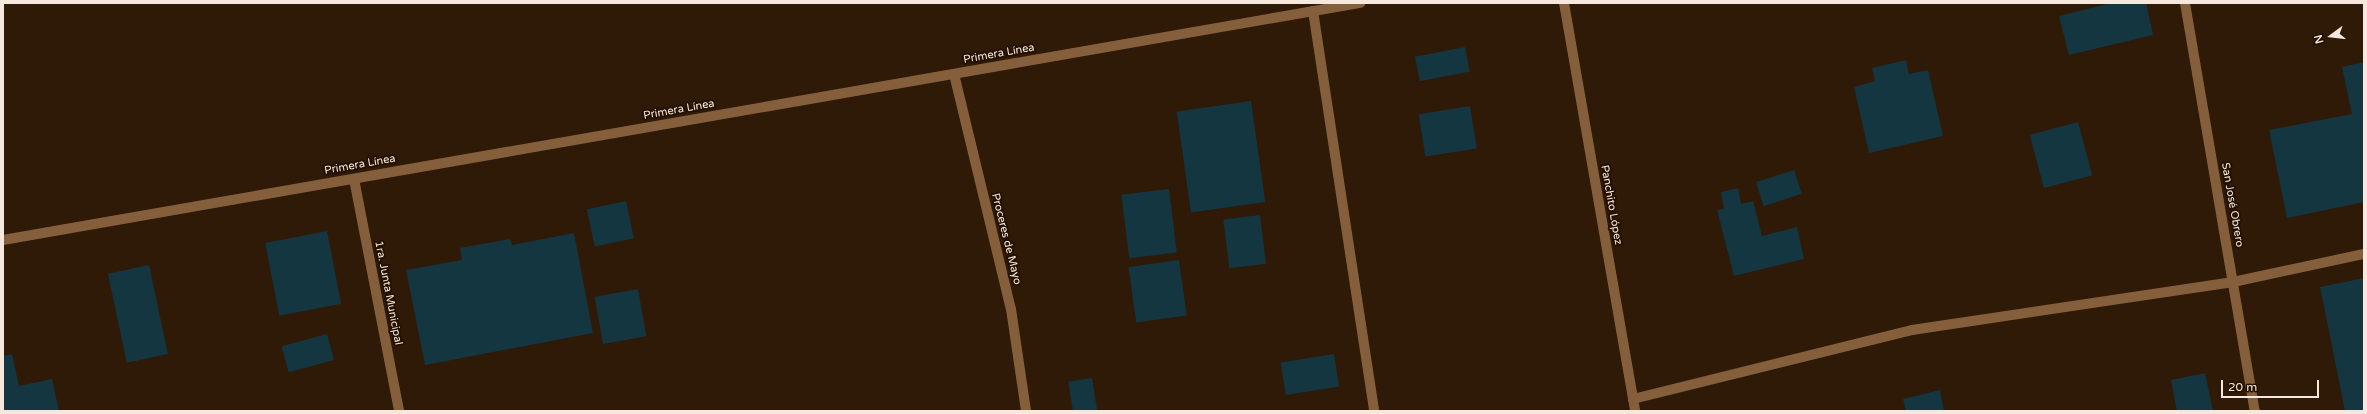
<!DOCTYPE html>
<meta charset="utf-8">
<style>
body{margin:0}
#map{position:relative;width:2367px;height:414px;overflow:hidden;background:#2e1a07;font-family:"Varela Round",sans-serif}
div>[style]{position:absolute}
.building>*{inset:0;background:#143641;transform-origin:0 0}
.minor>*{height:10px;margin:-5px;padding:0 5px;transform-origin:5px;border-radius:5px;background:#855f3c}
.tertiary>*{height:10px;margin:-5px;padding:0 5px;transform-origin:5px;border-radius:5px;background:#855f3c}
span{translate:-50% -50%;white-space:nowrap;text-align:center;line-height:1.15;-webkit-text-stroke:4px #241101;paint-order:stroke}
.street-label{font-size:11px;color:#f6e8dc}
.frame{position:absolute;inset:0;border:4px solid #f6e8dc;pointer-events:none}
.north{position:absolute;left:2311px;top:16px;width:40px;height:40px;-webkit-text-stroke:3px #241101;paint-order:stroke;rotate:255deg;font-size:11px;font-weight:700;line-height:16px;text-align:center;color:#f6e8dc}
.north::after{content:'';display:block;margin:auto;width:14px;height:18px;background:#f6e8dc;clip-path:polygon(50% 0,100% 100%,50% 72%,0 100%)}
.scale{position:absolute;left:2221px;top:380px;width:98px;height:18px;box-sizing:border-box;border:2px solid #f6e8dc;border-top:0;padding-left:5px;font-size:12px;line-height:14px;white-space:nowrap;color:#f6e8dc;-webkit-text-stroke:3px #241101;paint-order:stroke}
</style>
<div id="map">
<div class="building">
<i style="clip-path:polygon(2111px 3px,2146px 3px,2153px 35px,2069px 55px,2059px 16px)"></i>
<i style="left:1465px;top:47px;width:25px;height:51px;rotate:79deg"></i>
<i style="clip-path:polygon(1906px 60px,1909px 74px,1928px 70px,1943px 136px,1869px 153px,1854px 87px,1875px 81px,1872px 68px)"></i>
<i style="clip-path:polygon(2364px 62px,2364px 202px,2287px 218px,2269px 130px,2352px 114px,2342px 67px)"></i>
<i style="left:1251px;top:101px;width:102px;height:75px;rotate:82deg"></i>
<i style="left:1470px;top:106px;width:43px;height:52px;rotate:81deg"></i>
<i style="left:2078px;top:122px;width:55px;height:50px;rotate:75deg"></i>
<i style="left:1794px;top:170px;width:25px;height:40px;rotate:72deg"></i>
<i style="clip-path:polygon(1738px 188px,1741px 204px,1753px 201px,1762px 236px,1797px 227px,1804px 259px,1734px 276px,1717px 210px,1724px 209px,1721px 192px)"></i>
<i style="left:1169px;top:189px;width:64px;height:48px;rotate:83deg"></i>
<i style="left:626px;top:201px;width:38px;height:40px;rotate:78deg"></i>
<i style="left:1260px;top:215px;width:49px;height:37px;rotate:83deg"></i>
<i style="left:327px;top:231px;width:74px;height:63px;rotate:79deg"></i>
<i style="clip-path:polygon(574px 233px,593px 333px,425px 365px,406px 270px,462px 260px,460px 248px,510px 239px,512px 245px)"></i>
<i style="left:1179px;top:260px;width:56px;height:51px;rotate:82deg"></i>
<i style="left:149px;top:265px;width:91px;height:42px;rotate:78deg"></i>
<i style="clip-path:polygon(2364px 278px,2364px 411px,2345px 411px,2320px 287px)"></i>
<i style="left:638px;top:289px;width:48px;height:44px;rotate:80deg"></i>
<i style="left:327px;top:334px;width:27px;height:47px;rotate:75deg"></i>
<i style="clip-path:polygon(12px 354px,19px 386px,52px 379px,59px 411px,3px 411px,3px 356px)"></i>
<i style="left:1334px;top:354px;width:33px;height:54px;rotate:81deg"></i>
<i style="clip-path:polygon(2205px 373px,2213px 411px,2177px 411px,2171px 380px)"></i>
<i style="left:1092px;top:378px;width:33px;height:24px;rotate:81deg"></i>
<i style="clip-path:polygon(1940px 390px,1944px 411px,1906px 411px,1903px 399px)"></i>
</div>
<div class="minor">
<i style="left:1564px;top:3px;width:414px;rotate:80.1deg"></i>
<i style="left:2185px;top:3px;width:414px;rotate:80.3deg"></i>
<i style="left:1313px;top:11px;width:405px;rotate:81.3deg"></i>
<i style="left:954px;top:74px;width:242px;rotate:76.4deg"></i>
<i style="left:1011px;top:309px;width:103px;rotate:81.6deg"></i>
<i style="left:354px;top:179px;width:236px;rotate:79deg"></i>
<i style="left:1633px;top:399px;width:287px;rotate:-13.9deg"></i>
<i style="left:1912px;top:330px;width:325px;rotate:-8.5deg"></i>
<i style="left:2233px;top:282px;width:134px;rotate:-12.1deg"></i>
</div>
<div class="tertiary">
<i style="left:3px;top:240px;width:1378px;rotate:-9.91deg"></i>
</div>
<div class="street-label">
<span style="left:999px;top:54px;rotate:-10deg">Primera Línea</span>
<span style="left:679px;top:110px;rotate:-10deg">Primera Línea</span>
<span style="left:360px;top:165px;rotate:-10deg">Primera Línea</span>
<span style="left:1611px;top:205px;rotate:80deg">Panchito López</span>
<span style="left:2232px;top:205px;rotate:80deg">San José Obrero</span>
<span style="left:1006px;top:239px;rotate:76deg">Proceres de Mayo</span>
<span style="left:388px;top:293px;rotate:79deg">1ra. Junta Municipal</span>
</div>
<div class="frame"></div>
<div class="north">N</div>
<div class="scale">20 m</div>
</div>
